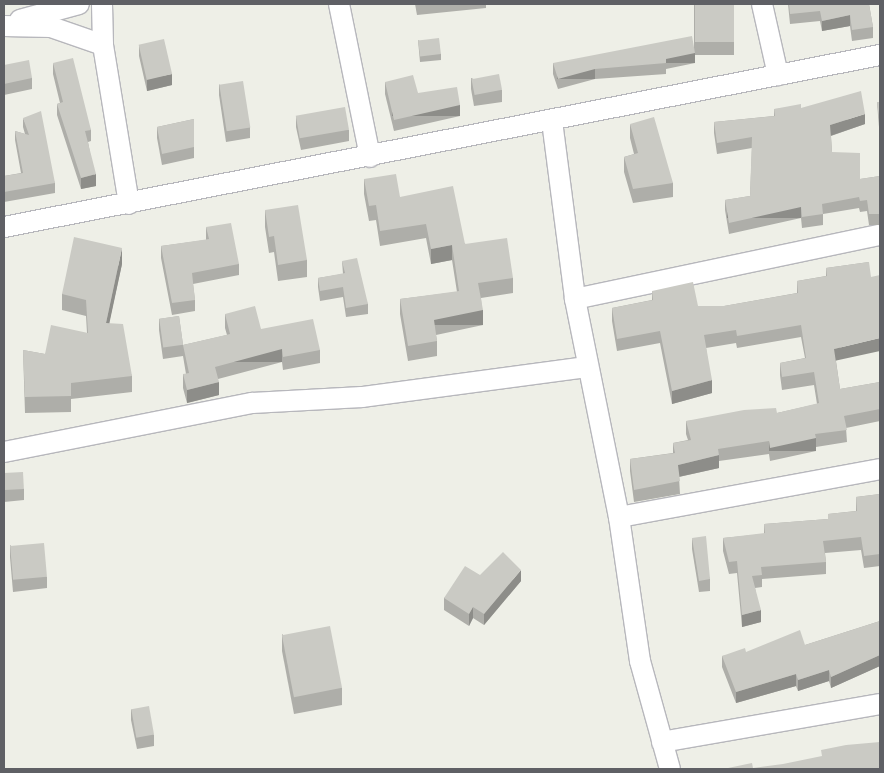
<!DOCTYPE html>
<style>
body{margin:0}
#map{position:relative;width:884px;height:773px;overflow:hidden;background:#eeefe7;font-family:Commissioner,sans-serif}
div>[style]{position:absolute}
.roads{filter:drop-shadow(1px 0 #b7b7bc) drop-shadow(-1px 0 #b7b7bc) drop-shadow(0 1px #b7b7bc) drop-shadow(0 -1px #b7b7bc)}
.minor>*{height:20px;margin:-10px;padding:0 10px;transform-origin:10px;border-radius:10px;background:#fff}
.wall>*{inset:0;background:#aeaea9;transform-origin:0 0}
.shaded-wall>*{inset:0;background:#8d8d89;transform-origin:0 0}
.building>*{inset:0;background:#cacac4;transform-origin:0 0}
span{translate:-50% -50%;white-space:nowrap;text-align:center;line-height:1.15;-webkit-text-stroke:5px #fff;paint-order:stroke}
.frame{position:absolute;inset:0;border:5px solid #5f6065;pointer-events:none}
</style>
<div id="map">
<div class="roads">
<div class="minor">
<i style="left:102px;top:4px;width:41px;rotate:88.6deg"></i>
<i style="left:103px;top:45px;width:161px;rotate:80.7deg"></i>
<i style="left:339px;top:4px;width:156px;rotate:78.5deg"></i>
<i style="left:762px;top:4px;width:73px;rotate:77.3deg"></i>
<i style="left:20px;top:20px;width:61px;rotate:-15.2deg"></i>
<i style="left:4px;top:26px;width:47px;rotate:1.2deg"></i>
<i style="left:51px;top:27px;width:55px;rotate:19.1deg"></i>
<i style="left:552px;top:121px;width:179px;rotate:82.6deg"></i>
<i style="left:575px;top:299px;width:222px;rotate:78.6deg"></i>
<i style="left:619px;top:517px;width:146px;rotate:81.7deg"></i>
<i style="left:640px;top:661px;width:112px;rotate:74.5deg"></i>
<i style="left:4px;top:227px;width:893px;rotate:-11.11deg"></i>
<i style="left:575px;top:299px;width:312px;rotate:-11.9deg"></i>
<i style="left:4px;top:452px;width:253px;rotate:-11.2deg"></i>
<i style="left:252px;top:403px;width:110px;rotate:-3.1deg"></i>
<i style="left:362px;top:397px;width:228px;rotate:-7.6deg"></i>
<i style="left:619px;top:517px;width:265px;rotate:-10.4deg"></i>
<i style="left:662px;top:742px;width:221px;rotate:-9.9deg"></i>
</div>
</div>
<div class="wall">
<i style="clip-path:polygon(415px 4px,486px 4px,486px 8px,417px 15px)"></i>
<i style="left:694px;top:4px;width:40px;height:51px"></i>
<i style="clip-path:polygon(788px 4px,869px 4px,873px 27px,873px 38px,852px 41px,850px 26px,822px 31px,820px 21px,790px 24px)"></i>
<i style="clip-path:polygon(418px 40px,441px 54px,441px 60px,420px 62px)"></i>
<i style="clip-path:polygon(139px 45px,172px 85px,147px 91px,139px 56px)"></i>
<i style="clip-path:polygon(53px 63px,91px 130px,91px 141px,88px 142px,96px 186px,81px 189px,57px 115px,57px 104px,60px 103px,53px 74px)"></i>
<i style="clip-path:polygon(553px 63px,695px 63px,666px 69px,666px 74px,595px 79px,558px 89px,553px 74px)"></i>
<i style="clip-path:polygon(4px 65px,32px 78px,32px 89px,4px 95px)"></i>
<i style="clip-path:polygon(471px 78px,502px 90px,502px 102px,474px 106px,471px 89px)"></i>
<i style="clip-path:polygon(385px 82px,418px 93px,460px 116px,394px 131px,385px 94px)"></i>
<i style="clip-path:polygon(219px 84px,250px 127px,250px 138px,226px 142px,219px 95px)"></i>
<i style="clip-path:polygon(877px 102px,880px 102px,880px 126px,879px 127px)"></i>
<i style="clip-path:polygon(801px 108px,865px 124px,831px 136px,832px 152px,860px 179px,880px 176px,880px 225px,869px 225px,867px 211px,860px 212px,859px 208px,823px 214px,823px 225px,802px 228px,801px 218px,729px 234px,725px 210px,725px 200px,750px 196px,752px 148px,717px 154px,714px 133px,714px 122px,774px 116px,774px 109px)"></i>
<i style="clip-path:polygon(296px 116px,349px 130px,349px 141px,301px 150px,296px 127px)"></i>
<i style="clip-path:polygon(23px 118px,55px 183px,55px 193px,4px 202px,4px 176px,21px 173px,15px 140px,15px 131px,25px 134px,23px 127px)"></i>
<i style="clip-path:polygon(194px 119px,194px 158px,162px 165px,157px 138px,157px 127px)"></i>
<i style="clip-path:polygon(630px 124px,673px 183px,673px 197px,633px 203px,624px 172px,624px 157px,634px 154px,630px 138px)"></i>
<i style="clip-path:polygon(364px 179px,400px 197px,513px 278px,513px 293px,481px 298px,483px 325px,436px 335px,437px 341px,437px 356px,408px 361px,400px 314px,400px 299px,457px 292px,452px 260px,431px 264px,426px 238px,380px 246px,376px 220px,369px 221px,364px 194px)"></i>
<i style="clip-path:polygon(265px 210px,307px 260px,307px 277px,278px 281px,274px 252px,269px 253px,265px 227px)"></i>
<i style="clip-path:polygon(206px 227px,239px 264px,239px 275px,193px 284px,195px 300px,195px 311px,172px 315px,161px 258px,161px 246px,206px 240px)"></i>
<i style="clip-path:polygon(342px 261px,368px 304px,368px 314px,346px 317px,343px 297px,320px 301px,318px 287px,318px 278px,343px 274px)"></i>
<i style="clip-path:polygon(869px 262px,836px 361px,840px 389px,880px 382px,880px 421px,846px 428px,847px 442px,816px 447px,816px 451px,770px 461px,769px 454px,719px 461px,719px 468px,679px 477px,680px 494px,634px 502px,630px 471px,630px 459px,673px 453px,673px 443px,688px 440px,686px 434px,686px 421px,777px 413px,817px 404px,814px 385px,782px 390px,780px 375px,780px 363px,805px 358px,801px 337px,737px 348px,736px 343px,706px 348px,712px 393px,672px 404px,660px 343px,617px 351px,612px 321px,612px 308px,652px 300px,652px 291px,698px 306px,724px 306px,797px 293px,797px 281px,826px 276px,826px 268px)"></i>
<i style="clip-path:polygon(122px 264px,109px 323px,132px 376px,132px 392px,71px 399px,71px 412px,25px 413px,23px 350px,45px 354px,87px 333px,86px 316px,62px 310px,62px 294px)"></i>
<i style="clip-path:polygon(225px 314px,261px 329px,320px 350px,320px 363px,283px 370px,282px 362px,218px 379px,219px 395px,187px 403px,183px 388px,183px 374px,186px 374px,183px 356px,163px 359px,159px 330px,159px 319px,179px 316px,183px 345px,227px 335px,225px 328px)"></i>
<i style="clip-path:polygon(4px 474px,24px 489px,24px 500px,4px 502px)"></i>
<i style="clip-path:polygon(880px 494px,880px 566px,864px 568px,861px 550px,825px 553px,826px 562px,826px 574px,762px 579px,762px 587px,755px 588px,761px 622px,742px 627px,737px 573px,729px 574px,723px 551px,723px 538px,764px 534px,764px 524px,828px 519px,828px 514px,856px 511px,856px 497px)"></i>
<i style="clip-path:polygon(692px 538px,710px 579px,710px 591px,699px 592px,692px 549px)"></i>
<i style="clip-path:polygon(10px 545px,47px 577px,47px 588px,13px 592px,10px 557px)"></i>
<i style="clip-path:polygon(480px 575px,521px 581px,484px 625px,473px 618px,469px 626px,444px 610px,444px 598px)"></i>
<i style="clip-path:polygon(880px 621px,880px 666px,831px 688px,829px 681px,798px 691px,796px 686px,736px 703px,722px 667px,722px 656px,805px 645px)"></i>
<i style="clip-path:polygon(282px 634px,342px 688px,342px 705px,294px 714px,282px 651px)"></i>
<i style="clip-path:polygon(131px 709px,154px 735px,154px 746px,137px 749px,131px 720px)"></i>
</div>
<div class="shaded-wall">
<i style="clip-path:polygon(850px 15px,850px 26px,822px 31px,822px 21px)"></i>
<i style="left:695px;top:53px;width:10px;height:30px;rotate:90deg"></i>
<i style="left:595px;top:69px;width:10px;height:38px;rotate:90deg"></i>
<i style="clip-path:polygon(172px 74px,172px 85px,147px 91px,147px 79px)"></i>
<i style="left:460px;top:105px;width:11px;height:68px;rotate:90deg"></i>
<i style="clip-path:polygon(865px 114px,865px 124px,830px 136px,830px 125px)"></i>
<i style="clip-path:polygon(96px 174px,96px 186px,81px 189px,81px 178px)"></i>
<i style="left:801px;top:207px;width:11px;height:74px;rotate:90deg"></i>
<i style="clip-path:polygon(452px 245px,452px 260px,431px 264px,431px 249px)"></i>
<i style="clip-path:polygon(122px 248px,122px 264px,106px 339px,106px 323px)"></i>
<i style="left:483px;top:310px;width:15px;height:50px;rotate:90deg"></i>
<i style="clip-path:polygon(880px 338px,880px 351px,834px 361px,834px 349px)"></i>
<i style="left:282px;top:349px;width:13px;height:69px;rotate:90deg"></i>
<i style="clip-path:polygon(712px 380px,712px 393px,672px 404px,672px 391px)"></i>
<i style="clip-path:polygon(219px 382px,219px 395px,187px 403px,187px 390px)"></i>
<i style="left:816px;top:438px;width:13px;height:47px;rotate:90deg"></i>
<i style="clip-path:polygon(719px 455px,719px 468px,678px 477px,678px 465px)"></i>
<i style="clip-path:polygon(521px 570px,521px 581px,484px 625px,484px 614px)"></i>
<i style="clip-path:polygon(473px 607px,473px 618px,469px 626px,469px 614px)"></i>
<i style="clip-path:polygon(761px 610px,761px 622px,742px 627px,742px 615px)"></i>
<i style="clip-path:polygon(880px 655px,880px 666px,831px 688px,831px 677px)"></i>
<i style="clip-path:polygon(829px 670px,829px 681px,798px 691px,798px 680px)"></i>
<i style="clip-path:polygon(796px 674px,796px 686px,736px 703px,736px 692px)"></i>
</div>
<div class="building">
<i style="left:695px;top:4px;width:39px;height:38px"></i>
<i style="clip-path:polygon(789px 4px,869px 4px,873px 27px,852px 30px,850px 15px,822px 21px,820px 11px,790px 14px)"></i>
<i style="clip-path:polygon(692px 36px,695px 53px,666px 59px,666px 63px,595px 69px,558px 79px,553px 63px)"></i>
<i style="left:439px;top:38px;width:16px;height:21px;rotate:83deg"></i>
<i style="left:164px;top:39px;width:36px;height:26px;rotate:77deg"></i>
<i style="clip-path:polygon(73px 58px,91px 130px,85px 131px,96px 174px,81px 178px,57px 104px,63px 102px,53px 63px)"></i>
<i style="clip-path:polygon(29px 60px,32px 78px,4px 84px,4px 65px)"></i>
<i style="left:499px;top:74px;width:16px;height:28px;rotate:79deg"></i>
<i style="clip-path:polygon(413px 75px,418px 93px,457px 87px,460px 105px,394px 120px,385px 82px)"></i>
<i style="left:243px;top:81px;width:47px;height:24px;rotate:81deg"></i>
<i style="clip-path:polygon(861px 91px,865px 114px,830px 125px,832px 152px,860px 153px,860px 179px,880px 176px,880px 214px,869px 214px,867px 200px,860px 201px,859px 197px,822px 204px,823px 214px,802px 217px,801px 207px,729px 223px,725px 200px,750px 196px,752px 137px,717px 143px,714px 122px,775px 116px,774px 109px,801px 104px,801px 108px)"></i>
<i style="clip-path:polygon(877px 102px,880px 102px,880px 118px,879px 118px)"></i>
<i style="left:345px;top:107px;width:23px;height:50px;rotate:80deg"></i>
<i style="clip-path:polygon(41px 111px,55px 183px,4px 192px,4px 176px,23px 173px,15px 131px,29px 135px,23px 118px)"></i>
<i style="clip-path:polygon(654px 117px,673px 183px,633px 189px,624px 157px,638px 153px,630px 124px)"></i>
<i style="clip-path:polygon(194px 119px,194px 147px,162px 154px,157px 127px)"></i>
<i style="clip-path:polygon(396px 174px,400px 197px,453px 186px,465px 244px,507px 238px,513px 278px,478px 283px,483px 310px,434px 320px,437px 341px,408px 346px,400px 299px,459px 291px,452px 245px,431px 249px,426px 224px,380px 231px,376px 205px,369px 206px,364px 179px)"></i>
<i style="clip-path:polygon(298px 205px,307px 260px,278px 265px,274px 236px,269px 237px,265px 210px)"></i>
<i style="clip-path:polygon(231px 223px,239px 264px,192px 273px,195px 300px,172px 303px,161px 246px,209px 239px,206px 227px)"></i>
<i style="clip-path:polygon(74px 237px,122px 248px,106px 323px,123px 324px,132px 376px,71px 383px,71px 396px,25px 397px,23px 350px,45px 354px,51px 325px,88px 333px,86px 300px,62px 294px)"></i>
<i style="clip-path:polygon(357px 258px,368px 304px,346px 308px,343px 287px,320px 291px,318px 278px,345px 273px,342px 261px)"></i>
<i style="clip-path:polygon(869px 262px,871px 277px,880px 275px,880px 338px,834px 349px,840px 389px,880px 382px,880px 409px,844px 416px,847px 430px,815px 434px,816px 438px,770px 448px,769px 441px,718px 449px,719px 455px,678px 465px,680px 481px,634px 490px,630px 459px,675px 453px,673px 443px,691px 440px,686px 421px,744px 410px,776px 408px,777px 413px,819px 403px,814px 372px,782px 377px,780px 363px,806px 358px,801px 325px,737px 336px,736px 330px,704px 335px,712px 380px,672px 391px,660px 331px,617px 339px,612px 308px,653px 300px,652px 291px,693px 282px,698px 306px,724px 306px,798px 293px,797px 281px,827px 276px,826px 268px)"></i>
<i style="clip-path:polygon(255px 306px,261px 329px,313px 319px,320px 350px,283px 357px,282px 349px,215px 367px,219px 382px,187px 390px,183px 374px,189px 373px,183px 345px,230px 334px,225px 314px)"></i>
<i style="left:179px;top:316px;width:29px;height:20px;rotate:82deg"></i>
<i style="left:23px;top:472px;width:17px;height:19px;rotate:87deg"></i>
<i style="clip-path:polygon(880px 494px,880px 554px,864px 556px,861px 537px,823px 541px,826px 562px,761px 567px,762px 575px,752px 576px,761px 610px,742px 615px,737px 561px,729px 562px,723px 538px,765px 533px,764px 524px,828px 519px,828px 514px,857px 511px,856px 497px)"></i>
<i style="clip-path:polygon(706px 536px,710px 579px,699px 581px,692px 538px)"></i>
<i style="left:44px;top:543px;width:34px;height:34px;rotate:85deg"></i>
<i style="clip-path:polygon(503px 552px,521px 570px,484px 614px,473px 607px,469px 614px,444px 598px,465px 566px,480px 575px)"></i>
<i style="clip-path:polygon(880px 621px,880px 655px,831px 677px,829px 670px,798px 680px,796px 674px,736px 692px,722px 656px,745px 648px,746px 652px,800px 630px,805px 645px)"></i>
<i style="left:330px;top:626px;width:63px;height:49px;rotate:79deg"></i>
<i style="left:149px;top:706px;width:29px;height:18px;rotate:80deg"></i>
<i style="clip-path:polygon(880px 742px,880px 769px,729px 769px,728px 768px,752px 763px,753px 768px,783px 764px,822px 756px,821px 750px,846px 745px)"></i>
</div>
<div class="frame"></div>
</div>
